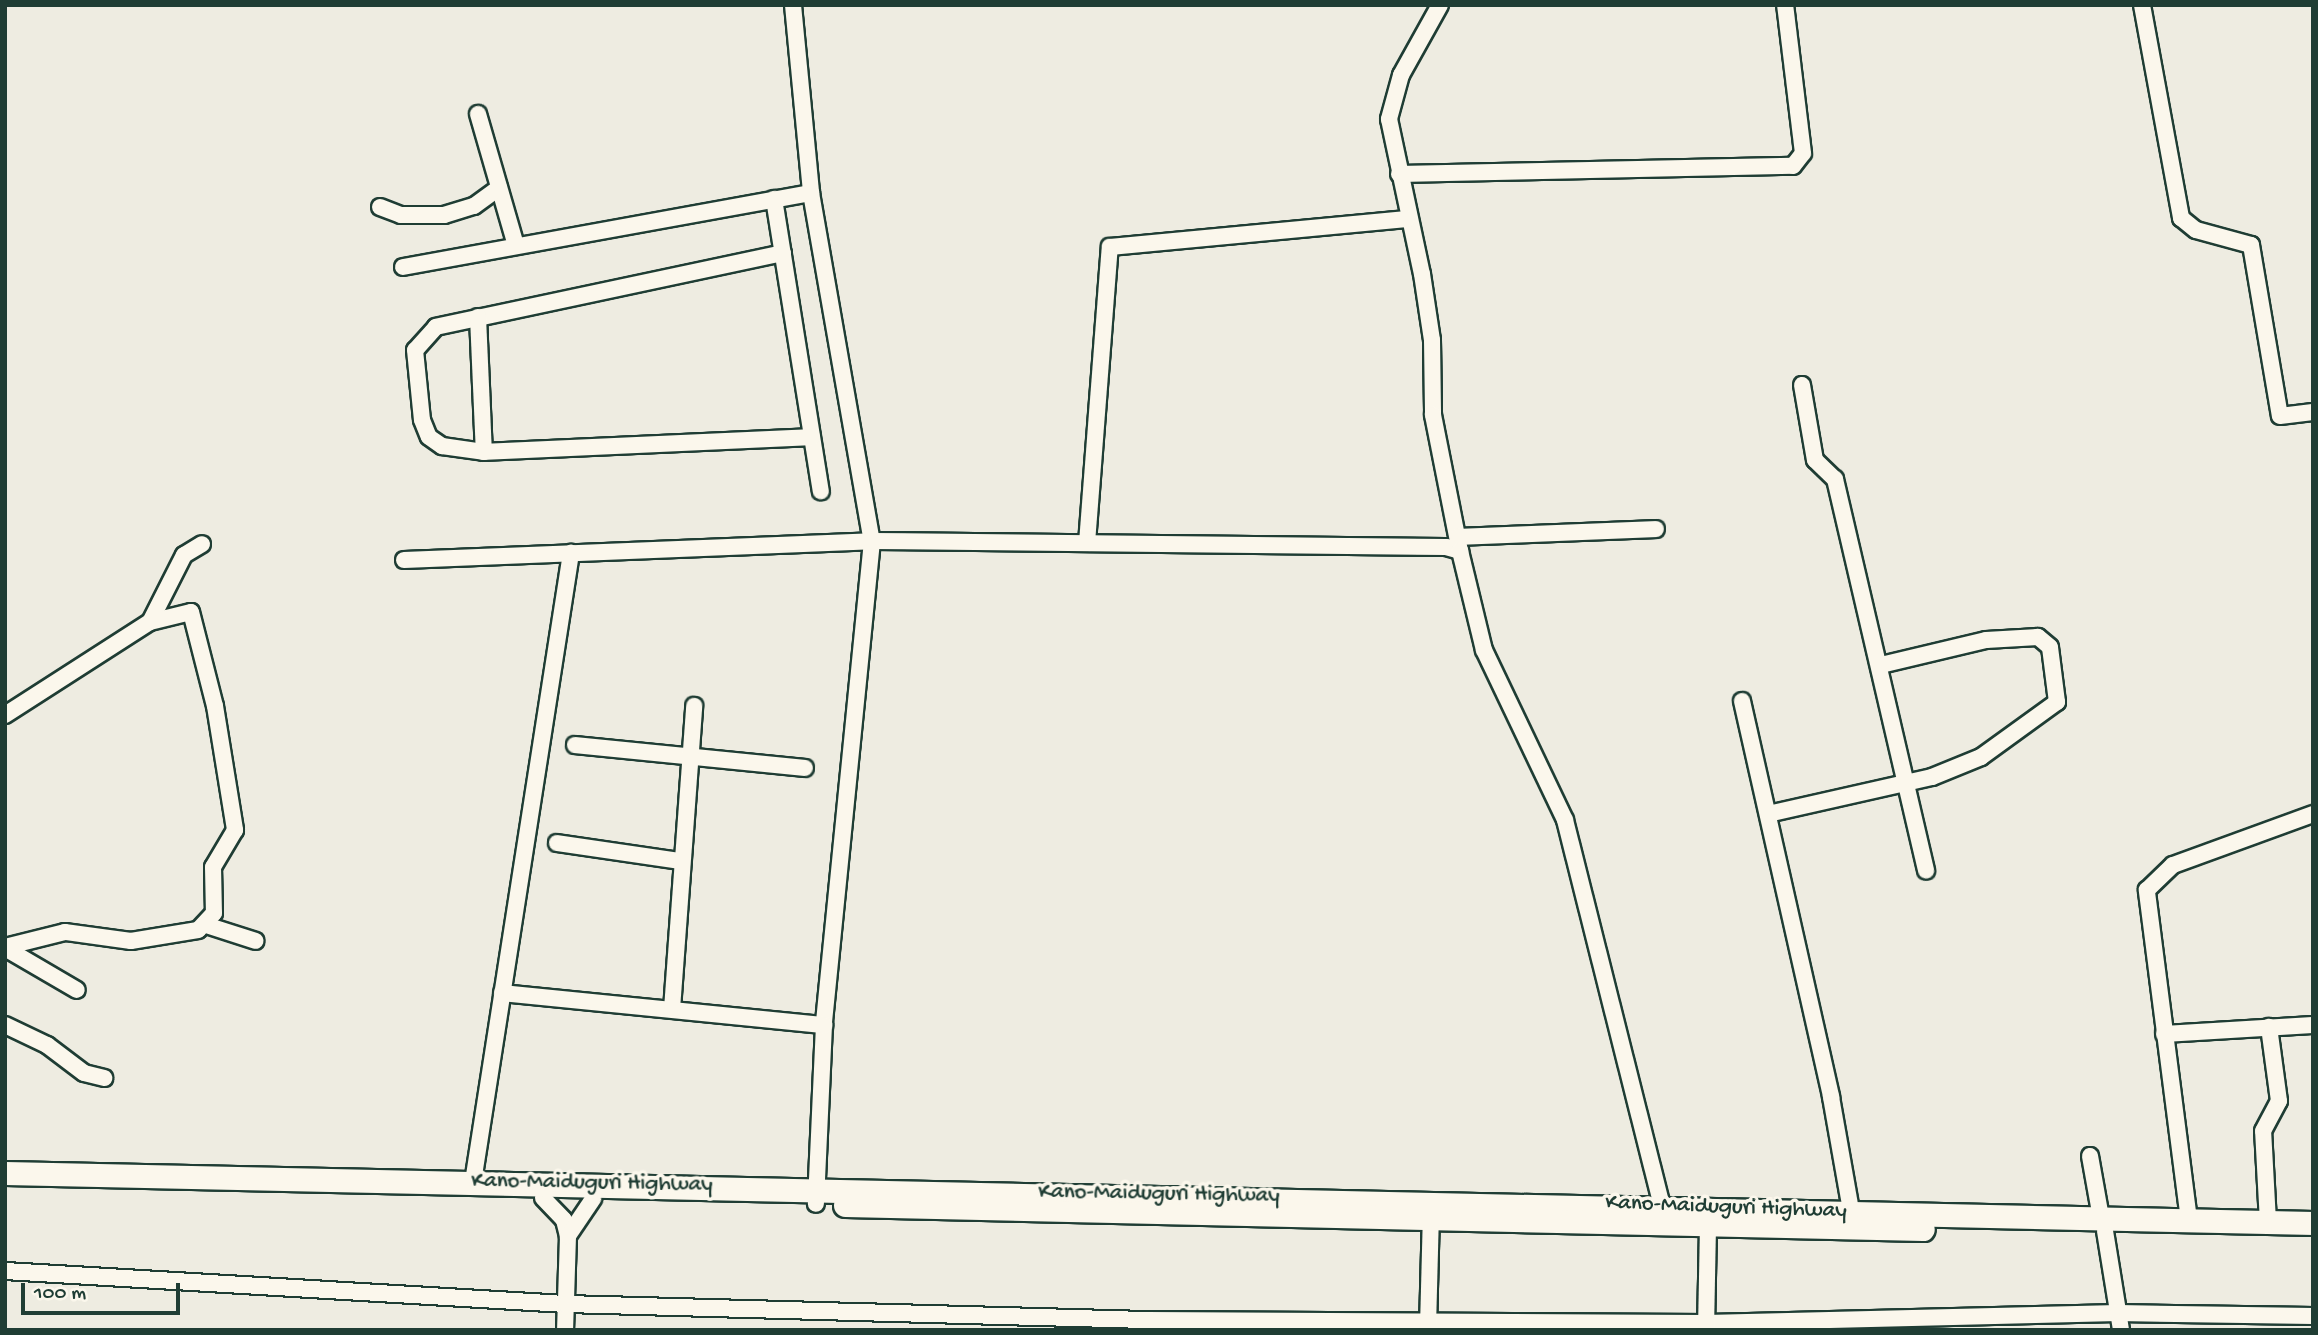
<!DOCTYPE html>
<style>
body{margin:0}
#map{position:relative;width:2318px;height:1335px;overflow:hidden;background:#eeece1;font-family:"Gochi Hand",sans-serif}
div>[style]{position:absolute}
.roads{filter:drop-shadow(2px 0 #1f3d34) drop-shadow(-2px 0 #1f3d34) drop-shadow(0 2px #1f3d34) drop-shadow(0 -2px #1f3d34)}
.minor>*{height:16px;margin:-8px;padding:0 8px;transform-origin:8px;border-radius:8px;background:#fbf7ec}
.highway>*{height:23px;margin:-11.5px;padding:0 11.5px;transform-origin:11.5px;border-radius:11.5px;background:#fbf7ec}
span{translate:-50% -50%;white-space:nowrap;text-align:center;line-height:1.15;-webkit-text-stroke:7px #fbf7ec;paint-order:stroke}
.street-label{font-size:23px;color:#1f3d34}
.frame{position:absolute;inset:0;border:7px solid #1f3d34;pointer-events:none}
.scale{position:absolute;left:21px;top:1283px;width:159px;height:32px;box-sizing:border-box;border:4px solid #1f3d34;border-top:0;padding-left:9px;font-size:21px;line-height:24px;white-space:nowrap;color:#1f3d34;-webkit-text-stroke:5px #fbf7ec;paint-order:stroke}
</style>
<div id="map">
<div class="roads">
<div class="minor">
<i style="left:793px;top:5px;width:189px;rotate:84.5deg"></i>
<i style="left:811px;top:193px;width:353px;rotate:80.1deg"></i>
<i style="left:872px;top:541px;width:486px;rotate:95.7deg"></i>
<i style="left:824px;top:1025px;width:179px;rotate:92.6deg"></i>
<i style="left:1440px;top:5px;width:80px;rotate:119.1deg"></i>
<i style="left:1401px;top:75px;width:46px;rotate:105.3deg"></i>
<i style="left:1389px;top:119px;width:158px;rotate:78deg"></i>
<i style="left:1422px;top:274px;width:67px;rotate:81.4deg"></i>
<i style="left:1432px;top:340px;width:75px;rotate:89.2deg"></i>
<i style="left:1433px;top:415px;width:139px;rotate:78.8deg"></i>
<i style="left:2142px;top:5px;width:217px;rotate:79.6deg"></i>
<i style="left:2181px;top:218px;width:19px;rotate:39deg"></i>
<i style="left:2196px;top:230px;width:57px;rotate:15.3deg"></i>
<i style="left:2251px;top:245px;width:173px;rotate:80.4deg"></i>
<i style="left:2280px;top:416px;width:33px;rotate:-7deg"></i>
<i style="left:478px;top:114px;width:137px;rotate:73.9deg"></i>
<i style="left:1399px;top:174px;width:394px;rotate:-1.2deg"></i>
<i style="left:1793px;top:166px;width:16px;rotate:-52deg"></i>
<i style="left:1803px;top:153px;width:149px;rotate:-96.9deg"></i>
<i style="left:774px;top:199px;width:296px;rotate:80.9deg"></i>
<i style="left:380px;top:207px;width:22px;rotate:21deg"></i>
<i style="left:401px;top:215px;width:43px"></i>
<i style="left:444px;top:215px;width:31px;rotate:-17deg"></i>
<i style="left:474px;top:206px;width:31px;rotate:-36deg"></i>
<i style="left:783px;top:253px;width:355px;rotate:168deg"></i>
<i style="left:436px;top:327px;width:31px;rotate:132deg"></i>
<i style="left:415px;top:350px;width:70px;rotate:84.3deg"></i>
<i style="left:422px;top:420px;width:18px;rotate:68deg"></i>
<i style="left:429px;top:437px;width:16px;rotate:35deg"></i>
<i style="left:442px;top:446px;width:42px;rotate:8.1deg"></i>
<i style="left:484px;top:452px;width:328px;rotate:-2.6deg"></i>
<i style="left:403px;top:267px;width:415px;rotate:-10.3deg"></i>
<i style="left:478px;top:317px;width:135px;rotate:87.5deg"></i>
<i style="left:1802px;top:385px;width:76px;rotate:80.2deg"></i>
<i style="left:1815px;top:460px;width:28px;rotate:44deg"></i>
<i style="left:1835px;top:479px;width:402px;rotate:76.9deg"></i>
<i style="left:1458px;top:537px;width:198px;rotate:-2.3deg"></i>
<i style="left:1087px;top:543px;width:297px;rotate:-85.6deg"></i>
<i style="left:1110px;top:247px;width:298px;rotate:-5.4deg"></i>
<i style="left:404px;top:560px;width:468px;rotate:-2.3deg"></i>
<i style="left:872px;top:541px;width:574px;rotate:0.6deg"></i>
<i style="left:1446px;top:547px;width:15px;rotate:16deg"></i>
<i style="left:1460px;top:551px;width:102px;rotate:76.4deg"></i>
<i style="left:1484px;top:650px;width:188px;rotate:64.5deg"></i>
<i style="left:1565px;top:820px;width:398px;rotate:75.9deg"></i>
<i style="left:150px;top:622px;width:75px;rotate:-63.1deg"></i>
<i style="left:184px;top:555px;width:21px;rotate:-31deg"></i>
<i style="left:1742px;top:701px;width:406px;rotate:77.3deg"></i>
<i style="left:1831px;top:1097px;width:127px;rotate:80deg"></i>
<i style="left:5px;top:715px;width:172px;rotate:-32.7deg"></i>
<i style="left:150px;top:622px;width:42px;rotate:-13.7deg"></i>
<i style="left:191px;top:612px;width:97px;rotate:75.7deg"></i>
<i style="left:215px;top:706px;width:126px;rotate:80.8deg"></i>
<i style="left:235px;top:830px;width:43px;rotate:120.7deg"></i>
<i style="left:213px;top:867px;width:46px;rotate:88.8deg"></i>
<i style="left:214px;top:913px;width:23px;rotate:133deg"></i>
<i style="left:198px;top:930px;width:68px;rotate:170.7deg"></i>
<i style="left:131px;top:941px;width:67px;rotate:-172.2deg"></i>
<i style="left:65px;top:932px;width:62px;rotate:166deg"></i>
<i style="left:575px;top:745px;width:231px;rotate:5.7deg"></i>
<i style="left:1768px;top:814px;width:168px;rotate:-12.7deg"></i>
<i style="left:1932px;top:777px;width:53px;rotate:-22.2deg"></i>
<i style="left:1981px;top:757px;width:94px;rotate:-35.9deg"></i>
<i style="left:2057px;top:702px;width:55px;rotate:-97.3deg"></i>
<i style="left:2050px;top:647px;width:16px;rotate:-140deg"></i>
<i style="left:2038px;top:637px;width:52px;rotate:176.7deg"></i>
<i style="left:1986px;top:640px;width:108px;rotate:166.6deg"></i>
<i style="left:557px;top:843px;width:124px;rotate:8.3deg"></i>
<i style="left:206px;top:925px;width:52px;rotate:17.7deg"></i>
<i style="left:5px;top:948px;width:83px;rotate:30.3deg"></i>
<i style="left:502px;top:993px;width:324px;rotate:5.7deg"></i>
<i style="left:672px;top:1009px;width:304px;rotate:-85.8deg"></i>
<i style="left:5px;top:1025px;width:47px;rotate:25.5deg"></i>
<i style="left:47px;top:1045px;width:46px;rotate:37.1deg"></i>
<i style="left:84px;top:1073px;width:21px;rotate:14deg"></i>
<i style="left:2164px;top:1034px;width:149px;rotate:-3.5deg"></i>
<i style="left:2090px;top:1156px;width:63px;rotate:79.9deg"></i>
<i style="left:473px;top:1182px;width:637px;rotate:-81.14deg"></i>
<i style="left:543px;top:1198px;width:30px;rotate:46deg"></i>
<i style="left:564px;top:1220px;width:16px;rotate:76deg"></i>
<i style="left:568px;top:1236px;width:94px;rotate:91.8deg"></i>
<i style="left:2189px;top:1220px;width:333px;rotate:-97.3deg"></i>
<i style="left:2147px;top:890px;width:36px;rotate:-44deg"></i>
<i style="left:2173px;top:865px;width:149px;rotate:-20deg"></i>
<i style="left:2268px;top:1222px;width:91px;rotate:-93.1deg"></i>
<i style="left:2263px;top:1131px;width:34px;rotate:-62deg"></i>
<i style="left:2279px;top:1101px;width:75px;rotate:-97.7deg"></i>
<i style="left:2105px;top:1231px;width:100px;rotate:80.8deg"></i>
<i style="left:568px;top:1236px;width:45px;rotate:-56deg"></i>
<i style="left:5px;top:1271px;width:562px;rotate:3.37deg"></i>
<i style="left:566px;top:1304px;width:581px;rotate:1.58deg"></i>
<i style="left:1147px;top:1320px;width:559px;rotate:0.31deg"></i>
<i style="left:1706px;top:1323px;width:412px;rotate:-1.4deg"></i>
<i style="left:2118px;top:1313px;width:195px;rotate:0.9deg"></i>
<i style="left:1428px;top:1327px;width:117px;rotate:-88.5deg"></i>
<i style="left:1706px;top:1330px;width:104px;rotate:-88.9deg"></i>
</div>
<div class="highway">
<i style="left:5px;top:1173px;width:2309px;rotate:1.24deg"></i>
<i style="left:845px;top:1205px;width:1078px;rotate:1.28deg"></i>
</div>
</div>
<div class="street-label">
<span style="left:592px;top:1184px;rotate:1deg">Kano-Maiduguri Highway</span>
<span style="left:1159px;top:1195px;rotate:1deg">Kano-Maiduguri Highway</span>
<span style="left:1726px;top:1208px;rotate:2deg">Kano-Maiduguri Highway</span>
</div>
<div class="frame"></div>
<div class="scale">100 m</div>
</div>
